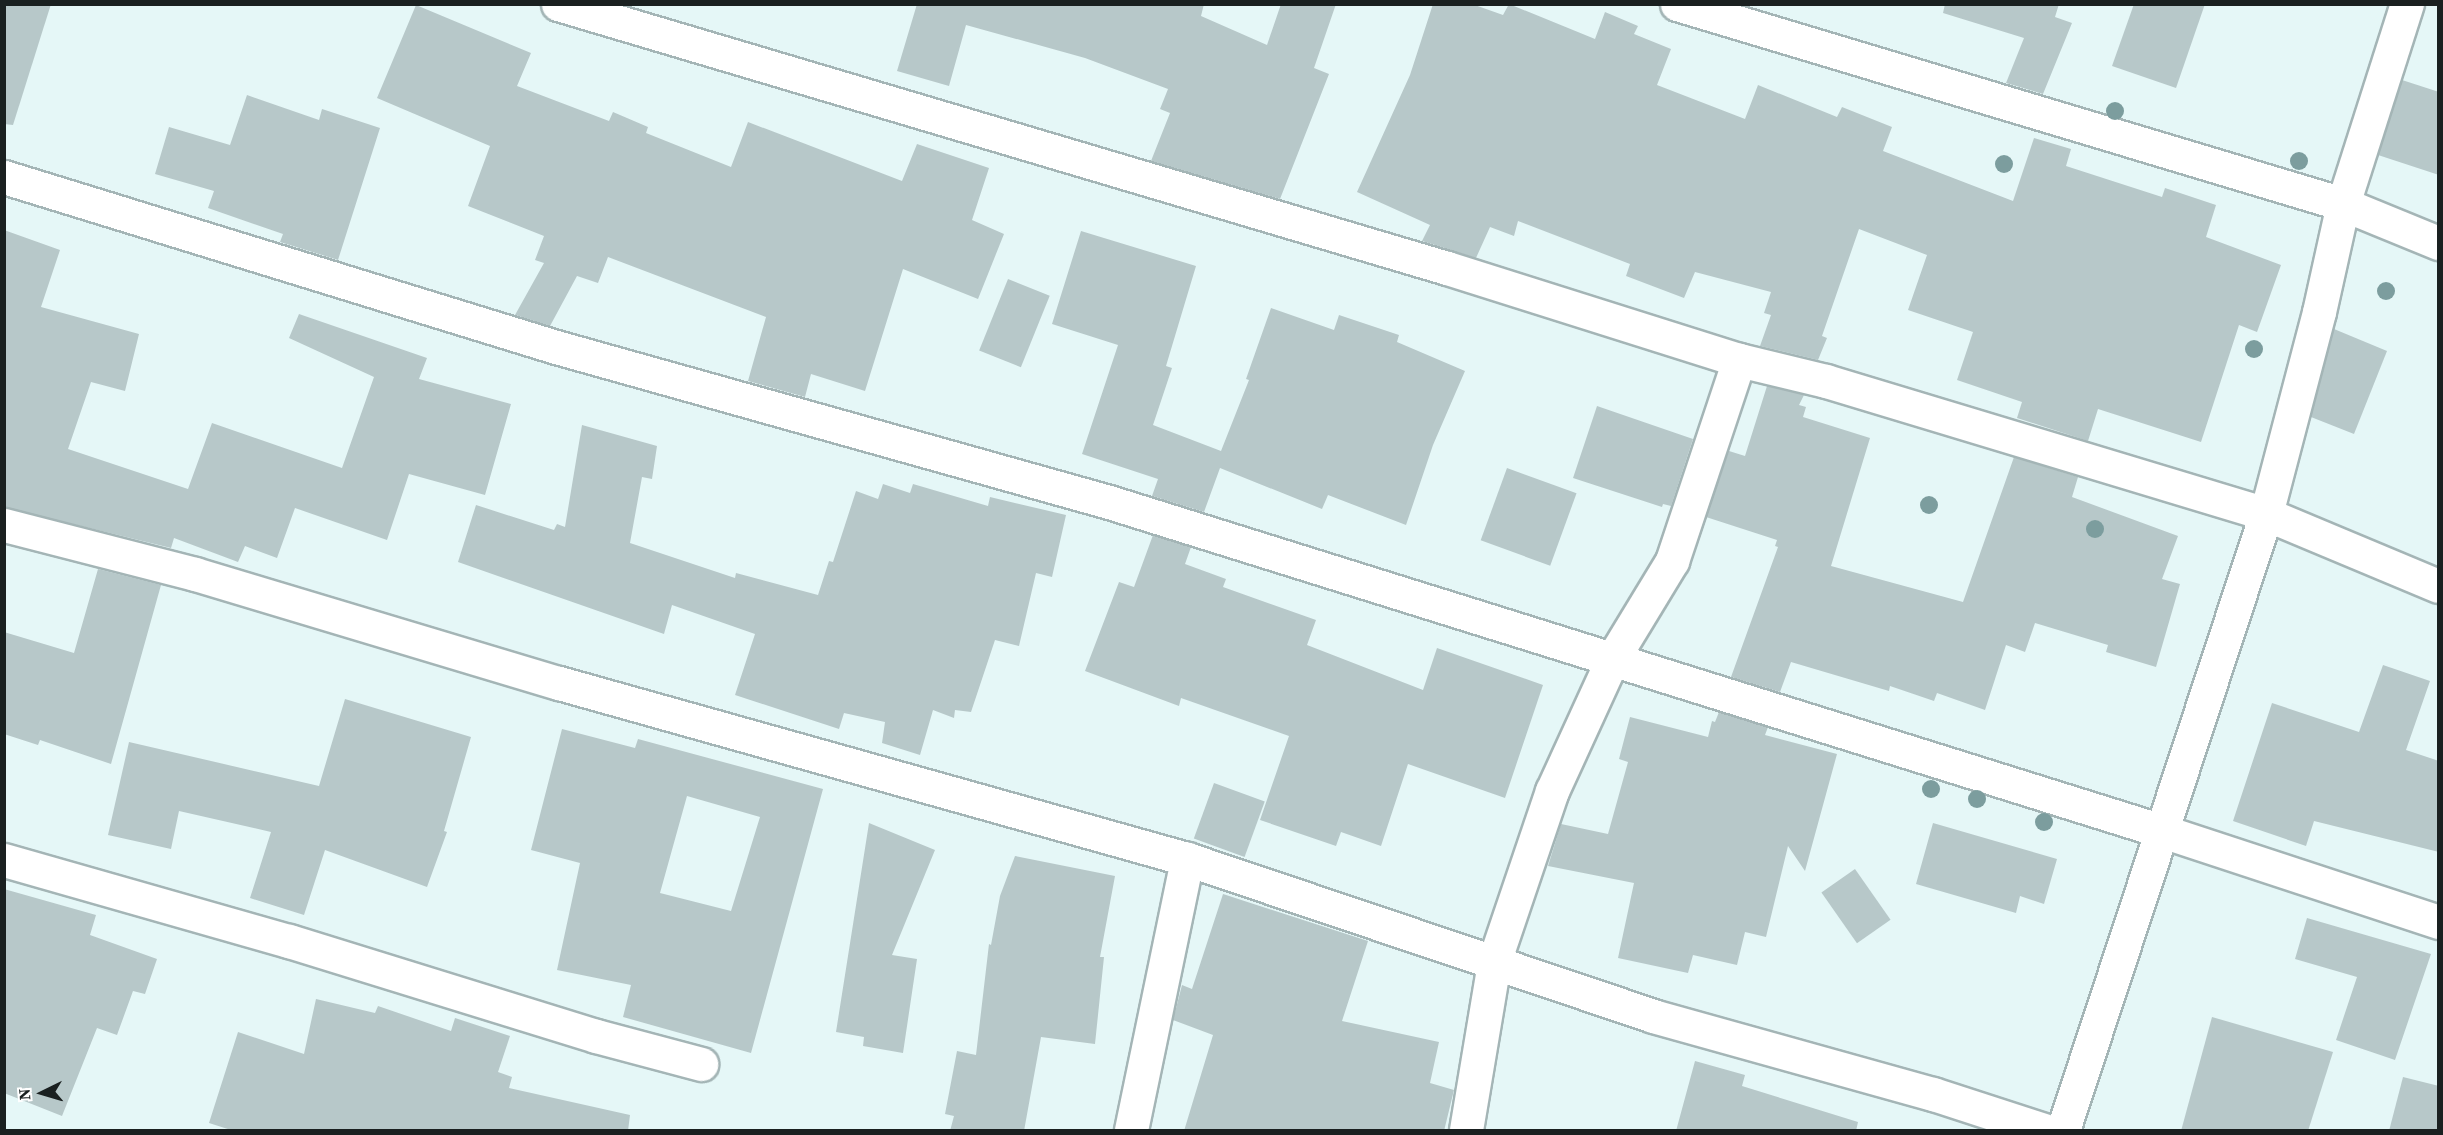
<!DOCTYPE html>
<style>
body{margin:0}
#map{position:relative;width:2443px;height:1135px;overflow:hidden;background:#e5f7f7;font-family:"Source Serif 4",serif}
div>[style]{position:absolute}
.building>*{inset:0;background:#b7c8c9;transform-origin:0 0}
.roads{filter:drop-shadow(2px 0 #a4b5b6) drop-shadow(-2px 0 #a4b5b6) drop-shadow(0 2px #a4b5b6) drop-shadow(0 -2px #a4b5b6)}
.minor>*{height:33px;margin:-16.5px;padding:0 16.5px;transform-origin:16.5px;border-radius:16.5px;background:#fff}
.trees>*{width:18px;height:18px;margin:-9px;border-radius:50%;background:#7c9d9e}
span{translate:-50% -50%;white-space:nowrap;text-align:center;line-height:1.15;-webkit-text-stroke:5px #fff;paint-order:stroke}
.frame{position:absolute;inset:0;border:6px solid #1a2020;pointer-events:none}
.north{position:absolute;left:12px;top:1063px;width:60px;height:60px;-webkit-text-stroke:4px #fff;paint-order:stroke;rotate:265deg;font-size:16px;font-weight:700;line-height:24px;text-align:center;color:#1a2020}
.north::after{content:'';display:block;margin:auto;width:21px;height:27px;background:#1a2020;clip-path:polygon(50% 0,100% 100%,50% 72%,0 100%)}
</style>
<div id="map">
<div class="building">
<i style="clip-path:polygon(4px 4px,51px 4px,13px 125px,4px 124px)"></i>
<i style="clip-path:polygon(917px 4px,1204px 4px,1201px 16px,1267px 45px,1281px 4px,1336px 4px,1314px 68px,1329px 74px,1280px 199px,1151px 161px,1170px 113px,1160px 109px,1168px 89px,1085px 58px,966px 25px,949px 86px,897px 71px)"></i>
<i style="clip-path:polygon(1433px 4px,1472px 4px,1503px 15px,1509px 4px,1595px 39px,1605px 12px,1638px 26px,1634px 34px,1671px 49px,1657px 85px,1745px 119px,1758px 85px,1837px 117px,1842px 107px,1892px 127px,1883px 151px,2013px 201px,2034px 138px,2071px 149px,2066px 166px,2162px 197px,2165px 188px,2216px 205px,2206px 237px,2281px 265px,2257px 332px,2239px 325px,2201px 442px,2098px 409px,2088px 441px,2017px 418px,2022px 402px,1957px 380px,1973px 332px,1908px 310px,1927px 255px,1859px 229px,1822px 336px,1827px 338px,1818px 360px,1760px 346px,1771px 315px,1764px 313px,1771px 292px,1695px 272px,1684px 298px,1626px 276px,1630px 264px,1518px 221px,1514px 236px,1490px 227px,1476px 258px,1422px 241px,1430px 225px,1357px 192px,1410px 75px)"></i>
<i style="clip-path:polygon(1945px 4px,2059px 4px,2055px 17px,2072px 23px,2043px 94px,2006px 83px,2024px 38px,1943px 13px)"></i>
<i style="clip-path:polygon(2134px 4px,2205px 4px,2176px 88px,2112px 66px)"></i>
<i style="clip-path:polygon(416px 5px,531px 53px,517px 86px,609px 121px,613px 112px,648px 127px,646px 133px,731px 167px,748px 122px,902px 181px,917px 144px,989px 168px,972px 220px,1004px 234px,978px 299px,903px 269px,865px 391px,811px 374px,805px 397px,748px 381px,766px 317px,608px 257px,598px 283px,577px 276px,550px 326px,515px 315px,544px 263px,535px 260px,544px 236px,468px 206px,490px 146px,377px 98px)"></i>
<i style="clip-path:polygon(2402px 80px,2439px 92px,2439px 175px,2378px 155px)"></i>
<i style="clip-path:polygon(247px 95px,319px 120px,322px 109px,380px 128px,338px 260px,280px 242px,283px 234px,208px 208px,214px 191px,155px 174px,169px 127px,230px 145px)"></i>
<i style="clip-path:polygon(4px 230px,60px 250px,41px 307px,139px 334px,125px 391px,91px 382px,68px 449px,188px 489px,212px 423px,342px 468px,374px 377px,289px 338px,299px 314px,427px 358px,419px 379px,511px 404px,485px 495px,409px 474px,387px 540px,295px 508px,277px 558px,245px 546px,238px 562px,174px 538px,171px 548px,4px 507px)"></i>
<i style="clip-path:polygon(1081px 231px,1196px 266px,1166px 366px,1172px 368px,1153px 425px,1221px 451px,1249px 380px,1246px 379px,1271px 308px,1334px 330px,1339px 315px,1399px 335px,1397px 342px,1465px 371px,1433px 445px,1406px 525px,1328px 495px,1322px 509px,1220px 468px,1204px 512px,1152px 496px,1158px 479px,1082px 454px,1118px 345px,1052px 324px)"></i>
<i style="left:1008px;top:279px;width:45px;height:77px;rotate:22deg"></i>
<i style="clip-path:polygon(2334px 329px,2387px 351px,2354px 434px,2311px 417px)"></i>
<i style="clip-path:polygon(1767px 386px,1804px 395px,1799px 405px,1806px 407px,1803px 417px,1870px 438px,1831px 566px,1963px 602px,2014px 457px,2078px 477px,2072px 497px,2178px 536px,2162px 579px,2180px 584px,2156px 667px,2106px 652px,2108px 645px,2035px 623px,2025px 652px,2006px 645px,1985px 710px,1937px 693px,1934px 701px,1890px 686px,1889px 691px,1791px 662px,1780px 692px,1731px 677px,1778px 547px,1775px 546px,1777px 540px,1706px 517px,1729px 451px,1745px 456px)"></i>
<i style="clip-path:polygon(1597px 406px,1693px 439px,1671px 506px,1663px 504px,1662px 507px,1573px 478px)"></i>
<i style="clip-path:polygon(582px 425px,657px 446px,652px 479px,642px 477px,630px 543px,735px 578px,736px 573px,818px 595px,829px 561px,833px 562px,856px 491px,878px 499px,883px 484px,910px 493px,913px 484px,988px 506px,990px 497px,1066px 515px,1052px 577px,1036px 573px,1019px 646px,995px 640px,971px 712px,955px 710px,954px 718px,933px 710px,920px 755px,882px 743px,885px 722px,844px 713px,839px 729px,735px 695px,755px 634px,672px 605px,664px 634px,458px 562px,476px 505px,554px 530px,557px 524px,565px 527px)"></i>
<i style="left:1507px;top:468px;width:74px;height:77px;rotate:20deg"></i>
<i style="clip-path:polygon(1153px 535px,1191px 547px,1185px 564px,1226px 579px,1223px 587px,1316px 620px,1307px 645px,1423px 690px,1437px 648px,1543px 685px,1505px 798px,1408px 764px,1381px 846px,1341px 832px,1336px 846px,1260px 820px,1289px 736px,1181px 698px,1179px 706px,1085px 671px,1119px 582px,1134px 587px)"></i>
<i style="clip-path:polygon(98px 569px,161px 585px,111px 764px,40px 740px,38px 745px,4px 734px,4px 632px,74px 653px)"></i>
<i style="clip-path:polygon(2383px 665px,2430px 681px,2406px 750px,2439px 761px,2439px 852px,2314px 821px,2306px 846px,2233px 821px,2272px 703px,2359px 732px)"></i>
<i style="clip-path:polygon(345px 699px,471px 737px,444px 831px,447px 832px,427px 887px,325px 850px,304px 915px,250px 898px,271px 832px,179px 811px,171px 849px,108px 835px,129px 742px,319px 786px)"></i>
<i style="clip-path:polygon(1719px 712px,1768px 727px,1765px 735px,1837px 754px,1805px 871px,1788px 846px,1766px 937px,1745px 932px,1737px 965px,1693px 955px,1688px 973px,1618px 958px,1634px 883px,1548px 866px,1561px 824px,1608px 834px,1628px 762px,1619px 759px,1630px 717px,1708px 737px,1712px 721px,1715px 722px)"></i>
<i style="clip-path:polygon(evenodd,562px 729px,635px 748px,638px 739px,823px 789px,751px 1053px,623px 1017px,631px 985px,557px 970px,580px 863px,531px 850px,562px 729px,687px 796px,760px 817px,731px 911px,660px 893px,687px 796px)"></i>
<i style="left:1214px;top:783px;width:54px;height:59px;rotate:20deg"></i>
<i style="clip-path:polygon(869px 823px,935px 850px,892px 955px,917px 959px,903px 1053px,863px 1046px,864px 1037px,836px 1032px)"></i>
<i style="clip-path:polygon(1933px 823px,2057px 859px,2044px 904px,2020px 896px,2016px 913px,1916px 884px)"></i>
<i style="clip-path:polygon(1015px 856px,1115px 876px,1100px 957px,1104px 957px,1095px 1044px,1041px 1037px,1024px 1131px,950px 1131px,954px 1116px,945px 1114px,957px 1051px,976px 1055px,989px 944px,991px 945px,1000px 896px)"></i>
<i style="left:1855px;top:869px;width:62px;height:41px;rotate:55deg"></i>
<i style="clip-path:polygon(4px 889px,96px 915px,90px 935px,157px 959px,145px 994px,133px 991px,117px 1035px,97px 1028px,62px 1116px,4px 1093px)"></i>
<i style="clip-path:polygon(1223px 894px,1368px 941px,1342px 1021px,1439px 1042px,1430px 1083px,1454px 1090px,1444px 1131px,1184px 1131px,1213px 1035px,1173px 1020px,1182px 985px,1192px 989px)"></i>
<i style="clip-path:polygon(2307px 918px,2431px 954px,2395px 1060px,2336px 1040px,2357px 977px,2295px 959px)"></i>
<i style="clip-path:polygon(316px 999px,375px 1013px,378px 1006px,451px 1031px,455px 1018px,510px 1036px,498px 1072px,512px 1077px,509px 1088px,630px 1115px,628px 1131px,234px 1131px,209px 1123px,238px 1032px,304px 1054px)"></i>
<i style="clip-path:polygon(2212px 1017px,2333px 1052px,2308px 1131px,2181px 1131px)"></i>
<i style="clip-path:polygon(1695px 1061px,1745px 1075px,1742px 1086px,1858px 1122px,1856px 1131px,1676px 1131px)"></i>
<i style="clip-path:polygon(2403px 1077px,2439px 1086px,2439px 1131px,2389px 1131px)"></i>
</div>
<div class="roads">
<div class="minor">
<i style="left:558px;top:4px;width:927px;rotate:16.54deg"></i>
<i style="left:1447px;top:268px;width:306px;rotate:17.5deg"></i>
<i style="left:1739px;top:360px;width:89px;rotate:13.6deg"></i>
<i style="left:1826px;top:381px;width:460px;rotate:16.8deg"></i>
<i style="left:2266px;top:514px;width:186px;rotate:22.7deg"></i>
<i style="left:1677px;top:4px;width:695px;rotate:16.72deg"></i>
<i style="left:2343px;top:204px;width:103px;rotate:22.3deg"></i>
<i style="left:4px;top:177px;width:578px;rotate:17.12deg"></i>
<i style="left:556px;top:347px;width:574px;rotate:15.66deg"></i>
<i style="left:1109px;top:502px;width:1100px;rotate:17.35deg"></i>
<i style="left:2159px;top:830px;width:294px;rotate:18.2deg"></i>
<i style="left:4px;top:525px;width:197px;rotate:14.4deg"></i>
<i style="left:195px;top:574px;width:380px;rotate:16.7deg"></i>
<i style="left:559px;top:683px;width:652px;rotate:15.66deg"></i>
<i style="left:1187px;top:859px;width:492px;rotate:18.6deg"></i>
<i style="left:1653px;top:1016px;width:291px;rotate:15.6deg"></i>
<i style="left:1933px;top:1094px;width:117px;rotate:18deg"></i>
<i style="left:4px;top:860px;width:296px;rotate:15.9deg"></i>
<i style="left:289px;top:941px;width:321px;rotate:17.2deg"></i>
<i style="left:596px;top:1036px;width:109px;rotate:14.9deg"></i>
<i style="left:1131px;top:1130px;width:277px;rotate:-78.3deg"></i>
<i style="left:1466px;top:1130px;width:170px;rotate:-80.5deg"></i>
<i style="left:1494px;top:962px;width:181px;rotate:-71.3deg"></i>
<i style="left:1552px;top:791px;width:146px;rotate:-65.4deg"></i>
<i style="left:1613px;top:658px;width:114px;rotate:-58.7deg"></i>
<i style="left:1672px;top:561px;width:212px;rotate:-71.6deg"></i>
<i style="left:2063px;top:1130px;width:649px;rotate:-71.76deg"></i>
<i style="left:2266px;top:514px;width:209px;rotate:-75.3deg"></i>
<i style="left:2319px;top:312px;width:111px;rotate:-77.5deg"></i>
<i style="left:2343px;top:204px;width:210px;rotate:-72.3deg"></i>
</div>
</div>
<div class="trees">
<i style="left:2115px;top:111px"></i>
<i style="left:2299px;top:161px"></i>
<i style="left:2004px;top:164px"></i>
<i style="left:2386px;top:291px"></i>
<i style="left:2254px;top:349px"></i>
<i style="left:1929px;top:505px"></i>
<i style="left:2095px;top:529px"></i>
<i style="left:1931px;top:789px"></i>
<i style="left:1977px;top:799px"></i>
<i style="left:2044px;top:822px"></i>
</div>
<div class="frame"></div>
<div class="north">N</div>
</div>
